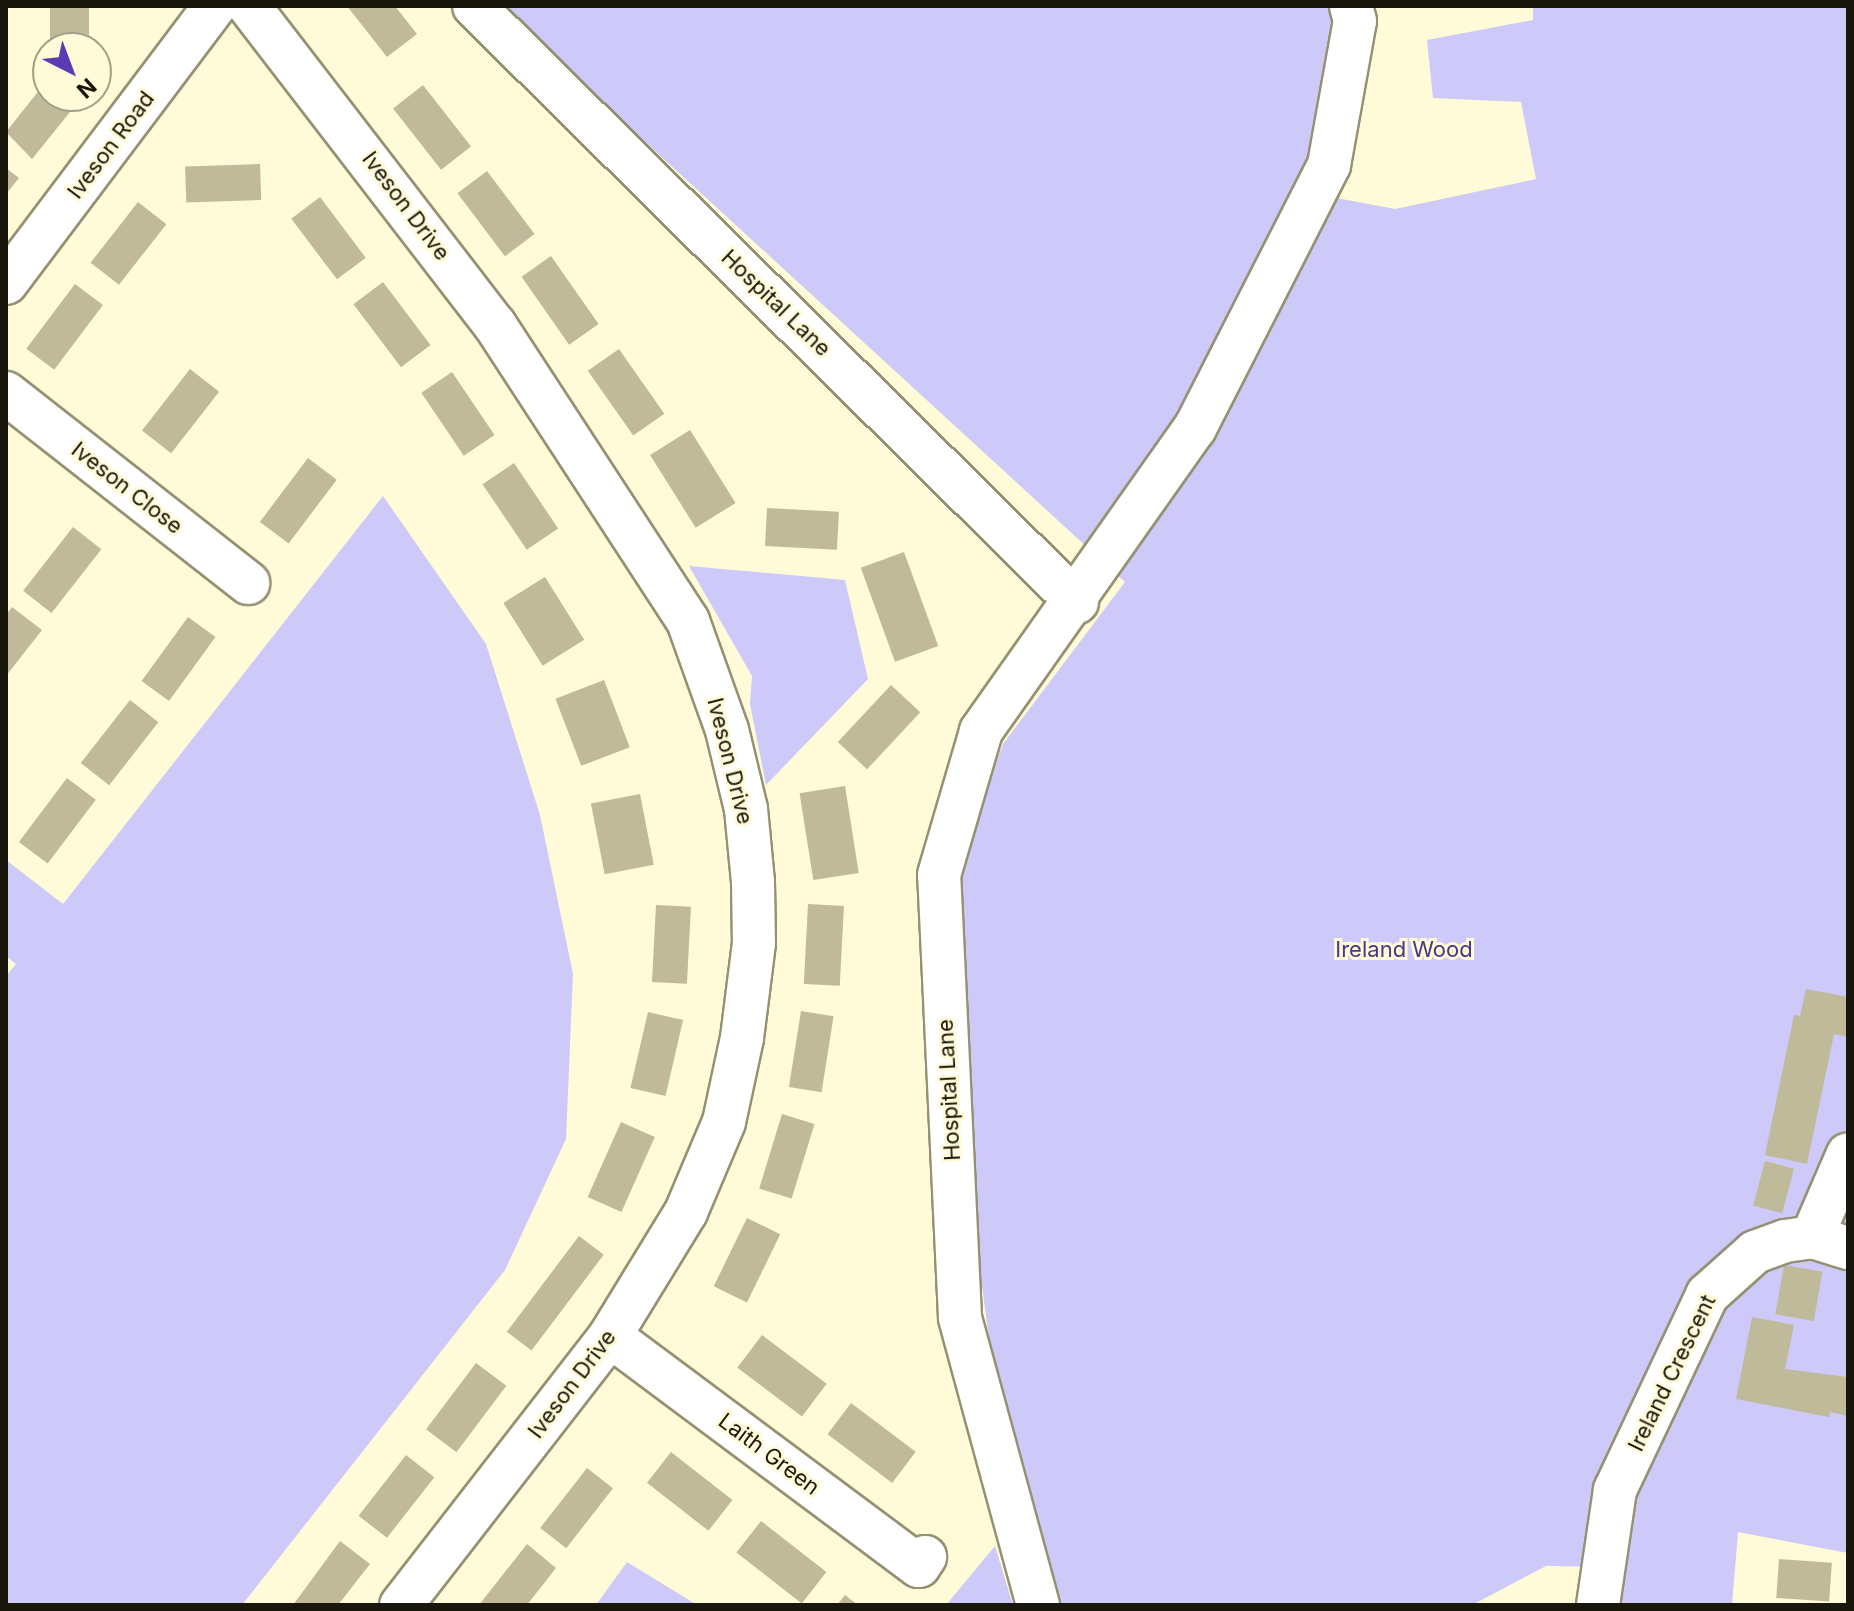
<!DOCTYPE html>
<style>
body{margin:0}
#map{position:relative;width:1854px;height:1611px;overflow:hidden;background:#fffad8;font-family:Inter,sans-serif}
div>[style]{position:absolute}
.green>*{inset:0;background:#cdc9f8}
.building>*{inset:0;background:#bfba9a;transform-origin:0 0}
.roads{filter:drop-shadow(2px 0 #959172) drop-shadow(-2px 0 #959172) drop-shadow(0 2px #959172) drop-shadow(0 -2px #959172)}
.minor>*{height:42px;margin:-21px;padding:0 21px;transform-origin:21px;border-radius:21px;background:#fff}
span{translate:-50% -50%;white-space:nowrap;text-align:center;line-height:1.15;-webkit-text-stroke:6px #fffad8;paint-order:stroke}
.street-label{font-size:22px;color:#19170b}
.park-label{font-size:22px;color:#493887}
.frame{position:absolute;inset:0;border:8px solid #19170b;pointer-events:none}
.north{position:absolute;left:32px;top:32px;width:80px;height:80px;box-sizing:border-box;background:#fffad8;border:2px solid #a39f86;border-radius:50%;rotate:138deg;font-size:22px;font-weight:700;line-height:32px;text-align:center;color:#19170b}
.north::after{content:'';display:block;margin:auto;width:28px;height:36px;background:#593bb3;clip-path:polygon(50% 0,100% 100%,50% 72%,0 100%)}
</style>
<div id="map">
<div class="green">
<i style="clip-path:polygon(497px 6px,1332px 6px,1339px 30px,1299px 191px,1395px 209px,1536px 179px,1521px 102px,1433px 98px,1427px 40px,1533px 20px,1533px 6px,1848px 8px,1848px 1553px,1738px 1532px,1732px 1605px,1622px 1605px,1620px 1567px,1546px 1566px,1472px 1605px,1060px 1605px,996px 1390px,973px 1220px,957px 870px,1003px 744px,1125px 582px)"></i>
<i style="clip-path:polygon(383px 496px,486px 644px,540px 815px,573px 974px,566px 1139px,505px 1270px,242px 1605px,6px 1605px,6px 976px,16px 964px,6px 956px,6px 860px,63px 904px)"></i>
<i style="clip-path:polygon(689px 566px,845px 580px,868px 679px,766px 785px,750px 704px,752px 676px)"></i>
<i style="clip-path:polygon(995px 1546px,1013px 1605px,946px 1605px)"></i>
<i style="clip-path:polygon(627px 1562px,697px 1605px,596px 1605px)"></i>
</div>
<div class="building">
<i style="left:50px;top:6px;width:39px;height:35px"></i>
<i style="clip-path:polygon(347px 6px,395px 6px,417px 34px,387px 57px)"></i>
<i style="clip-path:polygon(48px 79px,48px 96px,83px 96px,32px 159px,6px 132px)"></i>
<i style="left:423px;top:85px;width:78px;height:38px;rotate:52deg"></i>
<i style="left:260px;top:164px;width:36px;height:75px;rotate:88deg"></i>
<i style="clip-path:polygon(6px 168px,19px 178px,6px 194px)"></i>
<i style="left:487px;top:171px;width:79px;height:37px;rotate:53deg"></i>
<i style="left:320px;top:197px;width:76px;height:36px;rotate:53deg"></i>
<i style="left:138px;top:202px;width:36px;height:77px;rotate:38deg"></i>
<i style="left:551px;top:256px;width:83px;height:36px;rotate:55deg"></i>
<i style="left:383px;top:282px;width:79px;height:37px;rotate:53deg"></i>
<i style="left:75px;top:284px;width:35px;height:81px;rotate:37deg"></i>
<i style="left:619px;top:349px;width:79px;height:38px;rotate:55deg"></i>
<i style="left:190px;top:369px;width:37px;height:78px;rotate:38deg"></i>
<i style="left:452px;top:372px;width:76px;height:37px;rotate:56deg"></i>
<i style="left:690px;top:430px;width:86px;height:47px;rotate:58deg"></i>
<i style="left:308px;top:458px;width:36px;height:80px;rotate:37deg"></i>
<i style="left:514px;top:463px;width:79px;height:38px;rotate:56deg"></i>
<i style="left:767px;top:508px;width:72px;height:38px;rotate:3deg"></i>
<i style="left:73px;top:527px;width:36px;height:81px;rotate:38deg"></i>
<i style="left:904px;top:552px;width:100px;height:46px;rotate:70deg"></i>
<i style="left:545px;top:577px;width:74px;height:49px;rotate:58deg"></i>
<i style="clip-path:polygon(12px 607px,42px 630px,6px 676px,6px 615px)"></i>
<i style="left:188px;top:617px;width:34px;height:79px;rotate:36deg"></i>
<i style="left:604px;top:680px;width:72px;height:52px;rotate:69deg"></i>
<i style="left:891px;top:685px;width:40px;height:78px;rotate:43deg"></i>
<i style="left:130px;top:700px;width:36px;height:80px;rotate:38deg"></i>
<i style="left:67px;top:778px;width:36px;height:80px;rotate:37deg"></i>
<i style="left:845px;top:786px;width:88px;height:46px;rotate:81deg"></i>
<i style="left:640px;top:794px;width:72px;height:50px;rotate:79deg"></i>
<i style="left:808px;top:904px;width:36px;height:80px;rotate:3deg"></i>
<i style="left:656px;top:905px;width:35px;height:77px;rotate:3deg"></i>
<i style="clip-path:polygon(1806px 989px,1848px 997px,1848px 1037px,1834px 1034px,1807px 1164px,1765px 1155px,1794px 1015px,1800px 1016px)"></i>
<i style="left:801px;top:1011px;width:33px;height:77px;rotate:9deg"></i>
<i style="left:648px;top:1012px;width:36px;height:78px;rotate:13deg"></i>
<i style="left:782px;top:1114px;width:34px;height:78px;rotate:17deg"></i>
<i style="left:621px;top:1122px;width:37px;height:82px;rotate:24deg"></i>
<i style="left:1765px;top:1161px;width:30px;height:46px;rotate:15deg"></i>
<i style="left:747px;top:1218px;width:37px;height:76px;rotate:26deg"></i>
<i style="left:579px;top:1236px;width:31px;height:120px;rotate:37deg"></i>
<i style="left:1784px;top:1265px;width:39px;height:50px;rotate:10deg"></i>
<i style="clip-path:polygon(1752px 1317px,1794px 1325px,1785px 1369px,1848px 1377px,1848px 1416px,1830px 1412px,1829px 1417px,1736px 1399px)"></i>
<i style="left:762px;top:1335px;width:81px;height:41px;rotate:37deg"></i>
<i style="left:476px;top:1363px;width:38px;height:83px;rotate:37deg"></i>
<i style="left:851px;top:1403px;width:81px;height:39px;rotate:37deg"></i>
<i style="left:671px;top:1452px;width:78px;height:39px;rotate:38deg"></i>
<i style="left:406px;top:1455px;width:36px;height:77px;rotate:38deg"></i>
<i style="left:587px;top:1468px;width:33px;height:76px;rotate:38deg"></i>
<i style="left:761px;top:1521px;width:83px;height:40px;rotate:38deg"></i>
<i style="clip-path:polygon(340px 1541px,370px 1564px,338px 1605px,293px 1605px)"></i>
<i style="clip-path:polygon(527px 1544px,556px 1568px,527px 1605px,479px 1605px)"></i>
<i style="left:1779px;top:1559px;width:53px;height:39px;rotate:4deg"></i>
<i style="clip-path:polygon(845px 1595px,858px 1605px,837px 1605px)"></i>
</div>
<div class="roads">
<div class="minor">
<i style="left:249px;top:6px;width:403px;rotate:52.4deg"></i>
<i style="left:495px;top:325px;width:353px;rotate:56.9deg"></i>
<i style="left:688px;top:621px;width:116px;rotate:70.3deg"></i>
<i style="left:727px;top:730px;width:81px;rotate:76.5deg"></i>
<i style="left:746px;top:809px;width:73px;rotate:84.5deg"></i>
<i style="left:753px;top:882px;width:61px;rotate:89.1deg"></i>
<i style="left:754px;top:943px;width:96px;rotate:97.2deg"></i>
<i style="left:742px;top:1038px;width:86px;rotate:102.1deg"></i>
<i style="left:724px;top:1122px;width:98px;rotate:112.9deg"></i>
<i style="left:686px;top:1212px;width:145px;rotate:121.5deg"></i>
<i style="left:610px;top:1336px;width:341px;rotate:127.8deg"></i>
<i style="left:474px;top:6px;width:848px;rotate:44.67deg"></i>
<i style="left:6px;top:283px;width:347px;rotate:-53deg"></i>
<i style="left:6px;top:393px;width:308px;rotate:38.1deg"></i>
<i style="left:1812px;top:1237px;width:90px;rotate:-66.6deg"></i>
<i style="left:610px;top:1336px;width:385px;rotate:36.7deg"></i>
<i style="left:919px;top:1566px;width:11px;rotate:-56deg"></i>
<i style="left:1038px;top:1605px;width:298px;rotate:-105.2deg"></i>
<i style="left:960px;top:1317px;width:442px;rotate:-92.7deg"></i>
<i style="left:939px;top:875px;width:150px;rotate:-73.7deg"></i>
<i style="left:981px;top:731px;width:371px;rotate:-54.8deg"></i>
<i style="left:1195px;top:428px;width:295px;rotate:-63deg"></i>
<i style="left:1329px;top:165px;width:146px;rotate:-79.8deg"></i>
<i style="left:1355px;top:21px;width:16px;rotate:-105deg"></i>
<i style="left:1598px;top:1605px;width:116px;rotate:-81.6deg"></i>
<i style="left:1615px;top:1490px;width:216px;rotate:-64.7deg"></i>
<i style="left:1707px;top:1295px;width:64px;rotate:-41.9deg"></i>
<i style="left:1755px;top:1252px;width:32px;rotate:-20deg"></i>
<i style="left:1785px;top:1241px;width:27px;rotate:-8deg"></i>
<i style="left:1812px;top:1237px;width:38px;rotate:17deg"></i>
</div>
</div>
<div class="street-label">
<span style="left:111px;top:145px;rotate:-53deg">Iveson Road</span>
<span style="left:406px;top:206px;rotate:53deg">Iveson Drive</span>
<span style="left:776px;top:303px;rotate:44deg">Hospital Lane</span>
<span style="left:127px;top:488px;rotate:38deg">Iveson Close</span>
<span style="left:730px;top:761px;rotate:76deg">Iveson Drive</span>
<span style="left:949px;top:1090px;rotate:-93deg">Hospital Lane</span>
<span style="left:1672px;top:1373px;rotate:-64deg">Ireland Crescent</span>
<span style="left:572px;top:1384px;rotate:-53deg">Iveson Drive</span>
<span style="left:769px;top:1454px;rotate:37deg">Laith Green</span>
</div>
<div class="park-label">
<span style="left:1404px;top:950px">Ireland Wood</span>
</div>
<div class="frame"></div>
<div class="north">N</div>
</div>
